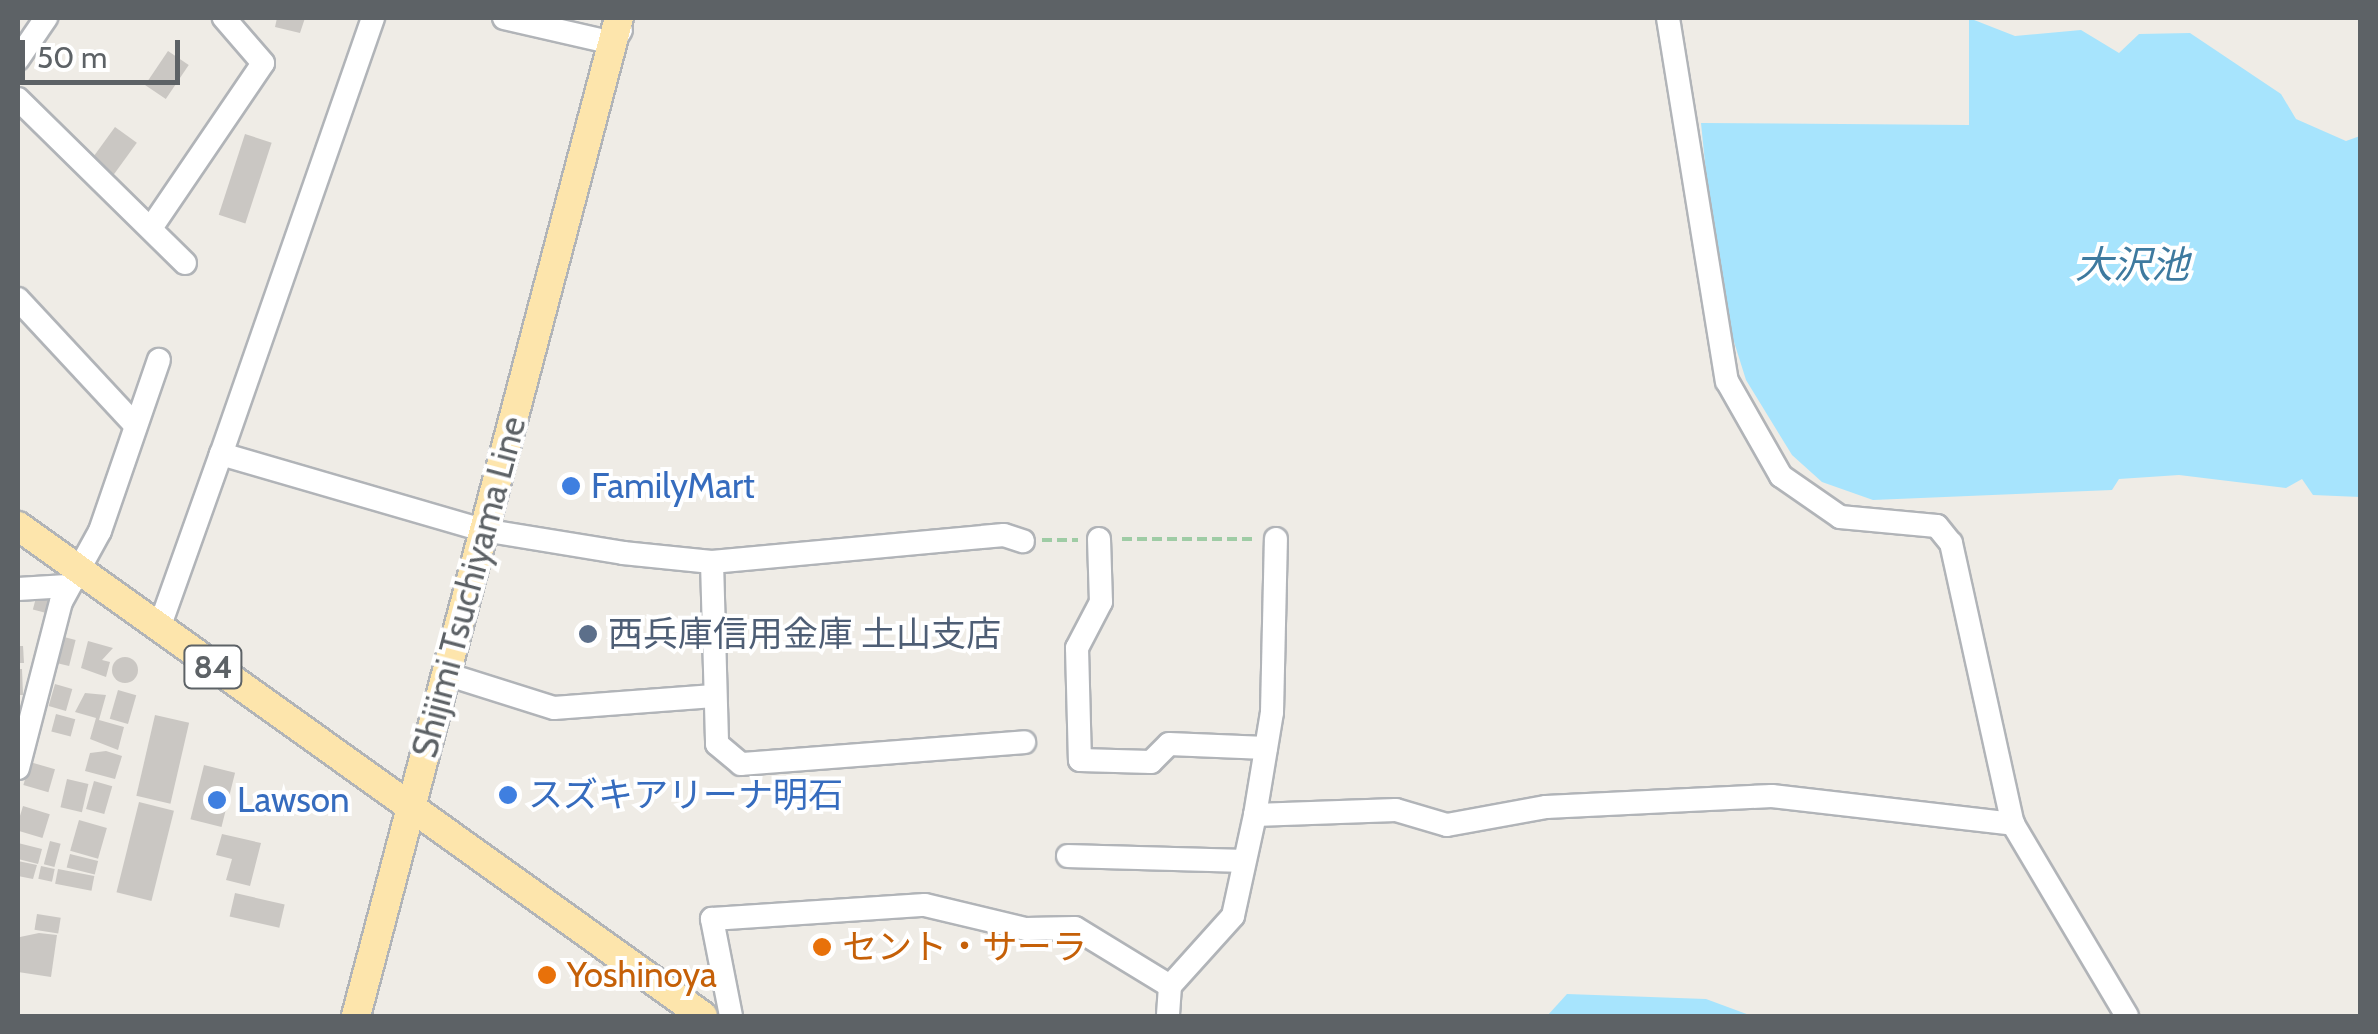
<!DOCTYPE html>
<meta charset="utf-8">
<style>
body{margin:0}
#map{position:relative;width:2378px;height:1034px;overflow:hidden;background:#efece6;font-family:Cabin,"Noto Sans JP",sans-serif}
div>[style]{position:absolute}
.water>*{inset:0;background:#a7e4fd}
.building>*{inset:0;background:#cac7c3;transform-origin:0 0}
.round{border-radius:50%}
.path>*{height:4px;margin-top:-2px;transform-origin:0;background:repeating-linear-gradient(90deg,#9fcca5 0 10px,transparent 0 15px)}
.roads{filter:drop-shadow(2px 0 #b1b4b8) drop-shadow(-2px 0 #b1b4b8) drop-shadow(0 2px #b1b4b8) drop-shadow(0 -2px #b1b4b8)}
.minor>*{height:22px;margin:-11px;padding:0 11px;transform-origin:11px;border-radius:11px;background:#fff}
.major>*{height:28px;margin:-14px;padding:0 14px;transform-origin:14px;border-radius:14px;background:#fde5ac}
.dots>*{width:28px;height:28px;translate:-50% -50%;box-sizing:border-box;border:5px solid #fff;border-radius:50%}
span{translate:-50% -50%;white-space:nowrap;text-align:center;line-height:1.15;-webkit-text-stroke:8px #fff;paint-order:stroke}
.shield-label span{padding:2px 8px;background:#fff;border:2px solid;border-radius:8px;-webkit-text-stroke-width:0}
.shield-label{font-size:32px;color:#5d6266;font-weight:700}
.shop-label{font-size:35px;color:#366cbe}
.left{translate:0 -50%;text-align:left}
.street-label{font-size:35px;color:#5d6266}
.service-label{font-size:35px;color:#4e5e75}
.food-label{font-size:35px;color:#c56008}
.water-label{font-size:38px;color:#3e7a9f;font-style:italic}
.frame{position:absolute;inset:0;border:20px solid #5d6266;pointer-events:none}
.scale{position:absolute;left:20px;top:40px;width:160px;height:45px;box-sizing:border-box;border:5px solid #5d6266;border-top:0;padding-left:12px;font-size:30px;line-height:35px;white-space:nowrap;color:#5d6266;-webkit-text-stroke:8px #fff;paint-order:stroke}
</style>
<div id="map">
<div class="water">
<i style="clip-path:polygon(1969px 18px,2015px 36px,2081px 30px,2119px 53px,2139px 34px,2190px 33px,2281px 94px,2296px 119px,2346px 141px,2360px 136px,2360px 497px,2313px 495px,2302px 479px,2286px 488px,2179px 475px,2119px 479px,2112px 490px,1873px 500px,1822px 482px,1792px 455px,1746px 380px,1718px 291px,1701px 123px,1969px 125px)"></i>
<i style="clip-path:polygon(1567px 994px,1706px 999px,1752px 1016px,1547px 1016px)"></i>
</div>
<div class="building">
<i style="clip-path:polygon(277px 18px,305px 18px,300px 33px,275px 27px)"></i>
<i style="left:168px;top:51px;width:25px;height:41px;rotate:34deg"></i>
<i style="left:115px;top:127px;width:27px;height:42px;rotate:36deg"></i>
<i style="left:245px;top:134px;width:28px;height:85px;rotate:18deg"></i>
<i style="left:37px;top:594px;width:16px;height:16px;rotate:15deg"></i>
<i style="left:64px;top:637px;width:12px;height:27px;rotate:14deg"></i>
<i style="clip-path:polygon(88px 641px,113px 648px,102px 660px,110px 662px,106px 677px,81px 668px)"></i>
<i style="clip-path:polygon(18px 646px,23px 646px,24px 663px,18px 663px)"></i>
<i class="round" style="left:112px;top:657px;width:26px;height:26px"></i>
<i style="clip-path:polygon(18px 669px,22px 669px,23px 695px,18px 695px)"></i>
<i style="left:55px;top:684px;width:18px;height:23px;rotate:16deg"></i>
<i style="left:118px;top:690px;width:19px;height:30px;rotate:16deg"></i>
<i style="clip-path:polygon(85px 693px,106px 695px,99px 720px,124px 727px,118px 750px,90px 739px,96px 718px,75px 712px)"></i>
<i style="left:56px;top:714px;width:20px;height:18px;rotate:15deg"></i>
<i style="left:155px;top:715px;width:35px;height:83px;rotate:13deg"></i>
<i style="clip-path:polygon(106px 751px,122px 756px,115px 779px,85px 771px,90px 753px)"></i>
<i style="left:30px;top:762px;width:26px;height:24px;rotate:16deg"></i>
<i style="left:204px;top:765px;width:32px;height:56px;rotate:14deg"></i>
<i style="left:67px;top:779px;width:22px;height:29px;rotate:13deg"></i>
<i style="left:94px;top:781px;width:19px;height:29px;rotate:16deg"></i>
<i style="left:139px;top:802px;width:36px;height:93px;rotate:14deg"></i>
<i style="left:23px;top:806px;width:28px;height:25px;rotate:17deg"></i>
<i style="left:79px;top:820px;width:29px;height:32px;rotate:16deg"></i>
<i style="clip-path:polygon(222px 834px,261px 843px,250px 886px,226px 880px,232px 859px,216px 855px)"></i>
<i style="left:50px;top:841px;width:11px;height:24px;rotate:15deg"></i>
<i style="clip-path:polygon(18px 843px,42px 849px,38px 864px,18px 859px)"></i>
<i style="left:70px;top:854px;width:29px;height:14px;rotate:14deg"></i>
<i style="clip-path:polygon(18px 861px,37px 865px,33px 879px,18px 876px)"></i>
<i style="left:41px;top:866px;width:14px;height:13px;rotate:12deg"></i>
<i style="left:58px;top:869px;width:37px;height:15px;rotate:11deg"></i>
<i style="left:235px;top:893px;width:51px;height:24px;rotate:13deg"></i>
<i style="left:37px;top:914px;width:24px;height:16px;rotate:9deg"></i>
<i style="clip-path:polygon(39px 933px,57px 935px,51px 977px,18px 972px,20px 937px)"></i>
</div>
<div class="path">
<i style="left:1122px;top:539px;width:131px"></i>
<i style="left:1042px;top:540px;width:36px"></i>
</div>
<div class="roads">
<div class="minor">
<i style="left:373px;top:18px;width:462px;rotate:109.2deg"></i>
<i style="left:221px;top:454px;width:273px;rotate:16.2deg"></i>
<i style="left:483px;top:530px;width:142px;rotate:9.3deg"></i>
<i style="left:623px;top:553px;width:89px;rotate:5.8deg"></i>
<i style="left:712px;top:562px;width:293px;rotate:-5.3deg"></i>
<i style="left:1004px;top:535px;width:20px;rotate:18deg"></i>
<i style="left:504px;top:18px;width:112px;rotate:12.9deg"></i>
<i style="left:613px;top:43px;width:15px;rotate:-58deg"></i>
<i style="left:1668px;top:18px;width:368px;rotate:80.8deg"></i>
<i style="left:1727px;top:381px;width:109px;rotate:60.4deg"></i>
<i style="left:1781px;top:476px;width:72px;rotate:34.8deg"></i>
<i style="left:1840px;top:517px;width:97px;rotate:5.3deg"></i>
<i style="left:1937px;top:526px;width:22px;rotate:51deg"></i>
<i style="left:1951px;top:543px;width:288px;rotate:77.6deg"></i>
<i style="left:2013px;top:824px;width:223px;rotate:59.3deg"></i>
<i style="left:18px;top:59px;width:50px;rotate:-55.7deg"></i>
<i style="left:18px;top:99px;width:234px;rotate:44.5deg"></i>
<i style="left:151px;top:228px;width:199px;rotate:-55.8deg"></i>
<i style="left:263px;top:63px;width:60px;rotate:-130.9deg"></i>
<i style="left:18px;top:299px;width:171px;rotate:47.1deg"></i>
<i style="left:1099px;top:539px;width:63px;rotate:88.2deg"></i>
<i style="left:1101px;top:602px;width:52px;rotate:117.6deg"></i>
<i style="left:1077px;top:648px;width:112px;rotate:88.5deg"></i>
<i style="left:1080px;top:760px;width:71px;rotate:1.6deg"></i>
<i style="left:1151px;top:762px;width:25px;rotate:-45deg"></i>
<i style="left:1169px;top:744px;width:97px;rotate:2.4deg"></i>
<i style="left:712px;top:562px;width:182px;rotate:88.4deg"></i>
<i style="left:717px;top:744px;width:31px;rotate:40deg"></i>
<i style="left:741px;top:764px;width:284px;rotate:-4.4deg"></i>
<i style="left:18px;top:589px;width:49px;rotate:-3.5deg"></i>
<i style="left:159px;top:628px;width:185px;rotate:-70.4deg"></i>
<i style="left:446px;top:674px;width:113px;rotate:17.5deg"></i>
<i style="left:554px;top:708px;width:160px;rotate:-4.3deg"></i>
<i style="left:18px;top:768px;width:171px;rotate:-75.5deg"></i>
<i style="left:61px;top:602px;width:81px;rotate:-61.2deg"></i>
<i style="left:100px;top:531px;width:181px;rotate:-71deg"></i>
<i style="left:1255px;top:815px;width:104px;rotate:-80.6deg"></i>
<i style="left:1272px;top:712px;width:173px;rotate:-88.7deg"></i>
<i style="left:1068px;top:856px;width:176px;rotate:1.6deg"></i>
<i style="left:1170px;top:986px;width:94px;rotate:-48deg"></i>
<i style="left:1233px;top:916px;width:103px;rotate:-77.7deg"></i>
<i style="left:1255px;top:815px;width:141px;rotate:-2deg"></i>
<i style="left:1396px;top:810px;width:53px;rotate:16.4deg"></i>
<i style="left:1447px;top:825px;width:101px;rotate:-10.3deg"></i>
<i style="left:1546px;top:807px;width:226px;rotate:-2.8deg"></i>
<i style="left:1772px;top:796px;width:243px;rotate:6.6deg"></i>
<i style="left:731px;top:1016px;width:99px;rotate:-101.1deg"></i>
<i style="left:712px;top:919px;width:213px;rotate:-3.8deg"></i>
<i style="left:925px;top:905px;width:104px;rotate:13.4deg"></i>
<i style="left:1026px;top:929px;width:49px;rotate:-1.2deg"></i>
<i style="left:1075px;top:928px;width:111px;rotate:31.4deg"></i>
<i style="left:1170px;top:986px;width:30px;rotate:94deg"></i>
</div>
<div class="major">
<i style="left:18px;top:526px;width:842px;rotate:35.58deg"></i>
<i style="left:356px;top:1016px;width:1032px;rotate:-75.24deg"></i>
</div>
</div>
<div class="dots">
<i style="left:571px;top:486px;background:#3f7fe0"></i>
<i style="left:588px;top:634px;background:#5c6f8a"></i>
<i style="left:508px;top:795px;background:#3f7fe0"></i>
<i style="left:217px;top:800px;background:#3f7fe0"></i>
<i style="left:822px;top:947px;background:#e8710a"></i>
<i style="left:547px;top:975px;background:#e8710a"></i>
</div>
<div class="shield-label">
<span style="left:213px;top:667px">84</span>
</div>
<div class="shop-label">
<span class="left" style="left:591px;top:486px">FamilyMart</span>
<span class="left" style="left:528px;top:795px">スズキアリーナ明石</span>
<span class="left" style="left:237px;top:800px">Lawson</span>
</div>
<div class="street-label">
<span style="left:469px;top:587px;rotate:-75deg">Shijimi Tsuchiyama Line</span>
</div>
<div class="service-label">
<span class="left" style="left:608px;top:634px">西兵庫信用金庫 土山支店</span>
</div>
<div class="food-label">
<span class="left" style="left:842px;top:947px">セント・サーラ</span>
<span class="left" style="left:567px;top:975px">Yoshinoya</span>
</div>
<div class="water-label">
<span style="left:2132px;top:265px">大沢池</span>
</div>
<div class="frame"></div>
<div class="scale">50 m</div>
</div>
